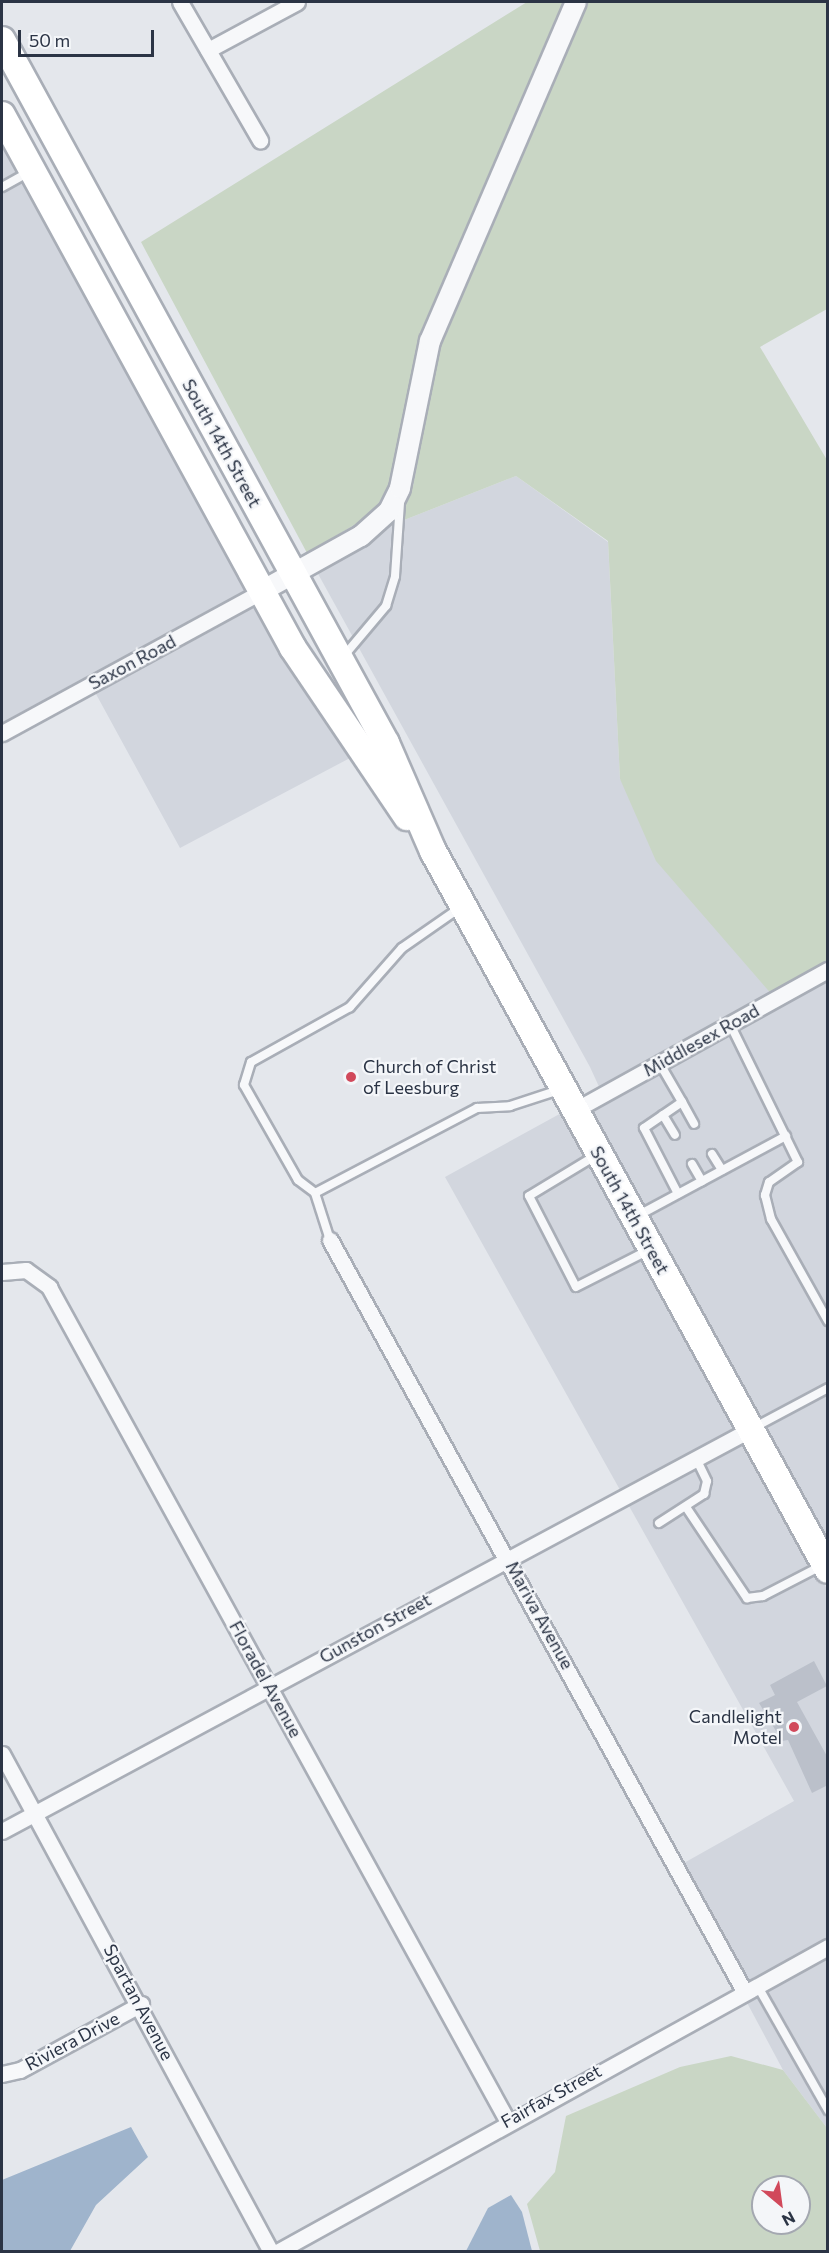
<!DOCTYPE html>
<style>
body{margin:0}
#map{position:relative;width:829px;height:2253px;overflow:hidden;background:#e4e7ec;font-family:Commissioner,sans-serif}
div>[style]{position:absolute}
.built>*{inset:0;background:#d2d6de}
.green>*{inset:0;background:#c9d6c5}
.water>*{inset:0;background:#9fb4cc}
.building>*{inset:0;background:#bbc0ca}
.roads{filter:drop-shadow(2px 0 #a9aeb7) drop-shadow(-2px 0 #a9aeb7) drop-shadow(0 2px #a9aeb7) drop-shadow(0 -2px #a9aeb7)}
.service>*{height:8px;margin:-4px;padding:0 4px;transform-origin:4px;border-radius:4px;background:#f7f8fa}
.minor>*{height:15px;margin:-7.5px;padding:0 7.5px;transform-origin:7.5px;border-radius:7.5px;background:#f7f8fa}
.tertiary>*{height:20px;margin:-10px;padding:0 10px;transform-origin:10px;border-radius:10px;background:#f7f8fa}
.trunk>*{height:26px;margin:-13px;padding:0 13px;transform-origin:13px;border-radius:13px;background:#fff}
.dots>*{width:16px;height:16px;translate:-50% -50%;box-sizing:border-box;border:3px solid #f4f6f9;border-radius:50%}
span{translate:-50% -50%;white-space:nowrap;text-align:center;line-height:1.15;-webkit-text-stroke:4.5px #f4f6f9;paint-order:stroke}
.street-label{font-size:18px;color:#2b3445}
.poi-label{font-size:18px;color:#2b3445}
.left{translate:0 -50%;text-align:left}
.right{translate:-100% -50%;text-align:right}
.frame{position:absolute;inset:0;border:3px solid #2b3445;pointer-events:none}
.north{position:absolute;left:751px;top:2175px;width:60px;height:60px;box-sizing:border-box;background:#f4f6f9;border:2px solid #a4a8b1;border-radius:50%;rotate:151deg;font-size:16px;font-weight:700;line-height:24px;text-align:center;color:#2b3445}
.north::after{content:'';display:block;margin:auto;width:21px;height:27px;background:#d1495b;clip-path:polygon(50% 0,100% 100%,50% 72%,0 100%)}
.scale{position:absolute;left:18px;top:30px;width:136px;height:27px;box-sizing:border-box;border:3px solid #2b3445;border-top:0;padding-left:8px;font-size:18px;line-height:21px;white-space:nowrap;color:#2b3445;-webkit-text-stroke:4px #f4f6f9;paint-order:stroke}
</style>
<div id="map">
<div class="built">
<i style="clip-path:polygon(2px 136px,350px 758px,180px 848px,90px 683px,2px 731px)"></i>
<i style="clip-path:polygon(516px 476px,608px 542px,620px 779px,827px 968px,827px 1550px,581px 1102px,601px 1091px,590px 1067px,317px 572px,389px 526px)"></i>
<i style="clip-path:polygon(565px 1111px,827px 1589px,827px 2128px,783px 2070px,675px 1868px,794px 1801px,445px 1177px)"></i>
</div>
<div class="green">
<i style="clip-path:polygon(527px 2px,565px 2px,421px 336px,391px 484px,371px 515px,307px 553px,141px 242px)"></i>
<i style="clip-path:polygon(587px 2px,827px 2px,827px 309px,760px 347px,827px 460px,827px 968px,774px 997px,656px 861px,620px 779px,608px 541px,516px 476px,389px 526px,413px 486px,439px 345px)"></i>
<i style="clip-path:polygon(evenodd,731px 2056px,783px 2070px,827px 2128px,827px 2251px,540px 2251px,527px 2204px,555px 2172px,566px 2116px,680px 2067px,731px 2056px,763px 2187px,799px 2187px,799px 2223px,763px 2223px,763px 2187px)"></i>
</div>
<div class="water">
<i style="clip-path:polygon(131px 2127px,148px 2157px,96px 2205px,70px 2251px,2px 2251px,2px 2180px)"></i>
<i style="clip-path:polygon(511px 2195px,522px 2212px,532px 2251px,466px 2251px,488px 2208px)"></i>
</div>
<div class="building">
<i style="clip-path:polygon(814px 1661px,827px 1686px,797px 1702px,828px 1758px,828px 1785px,812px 1793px,788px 1740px,782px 1741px,759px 1703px,775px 1695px,770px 1685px)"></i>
</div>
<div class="roads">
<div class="service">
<i style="left:2px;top:187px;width:31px;rotate:-29deg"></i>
<i style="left:343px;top:657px;width:67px;rotate:-49.9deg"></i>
<i style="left:386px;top:606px;width:31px;rotate:-73deg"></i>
<i style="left:395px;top:576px;width:73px;rotate:-86.1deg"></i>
<i style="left:461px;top:907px;width:72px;rotate:145.2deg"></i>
<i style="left:402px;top:948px;width:79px;rotate:131.4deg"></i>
<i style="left:350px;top:1007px;width:113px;rotate:150.9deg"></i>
<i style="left:251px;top:1062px;width:24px;rotate:107deg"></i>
<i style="left:244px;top:1085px;width:109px;rotate:60.4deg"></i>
<i style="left:298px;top:1180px;width:21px;rotate:37deg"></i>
<i style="left:315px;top:1193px;width:183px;rotate:-27.7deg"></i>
<i style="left:477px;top:1108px;width:33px;rotate:-3deg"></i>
<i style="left:510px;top:1106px;width:52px;rotate:-18.1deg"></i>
<i style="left:730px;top:1024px;width:154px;rotate:63.8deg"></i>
<i style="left:798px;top:1162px;width:35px;rotate:145deg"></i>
<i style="left:769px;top:1182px;width:14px;rotate:107deg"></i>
<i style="left:765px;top:1195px;width:25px;rotate:76deg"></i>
<i style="left:771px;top:1219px;width:117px;rotate:60.8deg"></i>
<i style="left:660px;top:1064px;width:44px;rotate:59.9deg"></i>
<i style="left:682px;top:1102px;width:46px;rotate:145.6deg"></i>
<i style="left:644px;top:1128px;width:74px;rotate:62.7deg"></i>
<i style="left:682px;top:1102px;width:25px;rotate:61deg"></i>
<i style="left:663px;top:1115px;width:23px;rotate:59deg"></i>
<i style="left:712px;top:1154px;width:19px;rotate:58deg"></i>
<i style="left:595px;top:1156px;width:77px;rotate:148.8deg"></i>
<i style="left:529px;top:1196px;width:102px;rotate:62.7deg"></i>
<i style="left:576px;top:1287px;width:82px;rotate:-26.9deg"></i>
<i style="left:692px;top:1164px;width:20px;rotate:60deg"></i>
<i style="left:315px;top:1193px;width:49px;rotate:72.3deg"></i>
<i style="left:639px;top:1215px;width:167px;rotate:-28.3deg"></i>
<i style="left:755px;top:1427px;width:83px;rotate:-28.1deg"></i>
<i style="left:686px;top:1507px;width:110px;rotate:56.2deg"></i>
<i style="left:747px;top:1598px;width:16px;rotate:-7deg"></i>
<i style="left:763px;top:1596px;width:68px;rotate:-27.3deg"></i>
<i style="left:659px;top:1523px;width:54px;rotate:-32.8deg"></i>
<i style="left:704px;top:1494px;width:13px;rotate:-77deg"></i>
<i style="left:707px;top:1481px;width:25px;rotate:-116deg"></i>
<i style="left:757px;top:1985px;width:144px;rotate:60.4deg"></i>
</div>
<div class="minor">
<i style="left:180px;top:2px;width:160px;rotate:59.9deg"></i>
<i style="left:208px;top:50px;width:101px;rotate:-28.3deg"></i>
<i style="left:2px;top:733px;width:296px;rotate:-28.6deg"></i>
<i style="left:575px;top:1110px;width:289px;rotate:-29deg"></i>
<i style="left:330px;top:1240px;width:858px;rotate:61.13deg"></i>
<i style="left:2px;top:1272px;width:24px;rotate:-5deg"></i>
<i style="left:26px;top:1270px;width:29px;rotate:36deg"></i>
<i style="left:49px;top:1287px;width:951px;rotate:61.2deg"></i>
<i style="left:2px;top:1754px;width:566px;rotate:61.62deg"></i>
<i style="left:2px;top:1831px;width:850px;rotate:-28.22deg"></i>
<i style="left:2px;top:2074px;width:18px;rotate:-13deg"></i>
<i style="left:20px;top:2070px;width:138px;rotate:-28.6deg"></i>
<i style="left:277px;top:2252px;width:630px;rotate:-28.97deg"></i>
</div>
<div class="tertiary">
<i style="left:262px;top:591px;width:113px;rotate:-29.1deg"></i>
<i style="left:361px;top:536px;width:38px;rotate:-42deg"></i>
<i style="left:389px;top:511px;width:25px;rotate:-64deg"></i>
<i style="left:400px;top:488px;width:150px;rotate:-78.5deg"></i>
<i style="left:430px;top:341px;width:369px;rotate:-66.7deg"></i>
</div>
<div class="trunk">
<i style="left:2px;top:40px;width:801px;rotate:61.36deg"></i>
<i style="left:386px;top:743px;width:118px;rotate:66.5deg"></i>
<i style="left:433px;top:851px;width:820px;rotate:61.22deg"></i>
<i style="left:2px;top:115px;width:607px;rotate:61.37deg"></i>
<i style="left:293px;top:648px;width:204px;rotate:56deg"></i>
</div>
</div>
<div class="dots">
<i style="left:351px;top:1077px;background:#d1495b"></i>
<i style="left:794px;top:1727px;background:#d1495b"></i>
</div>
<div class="street-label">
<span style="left:222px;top:443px;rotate:61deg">South 14th Street</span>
<span style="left:132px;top:662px;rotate:-28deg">Saxon Road</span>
<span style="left:701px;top:1040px;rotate:-29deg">Middlesex Road</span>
<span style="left:630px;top:1210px;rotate:61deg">South 14th Street</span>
<span style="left:540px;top:1615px;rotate:61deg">Mariva Avenue</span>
<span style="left:375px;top:1628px;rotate:-29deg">Gunston Street</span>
<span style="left:266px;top:1679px;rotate:61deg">Floradel Avenue</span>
<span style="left:139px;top:2002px;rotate:62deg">Spartan Avenue</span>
<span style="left:72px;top:2041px;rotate:-28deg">Riviera Drive</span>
<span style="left:551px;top:2096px;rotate:-29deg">Fairfax Street</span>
</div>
<div class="poi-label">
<span class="left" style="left:363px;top:1077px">Church of Christ<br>of Leesburg</span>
<span class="right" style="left:782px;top:1727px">Candlelight<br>Motel</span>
</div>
<div class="frame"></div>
<div class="north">N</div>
<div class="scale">50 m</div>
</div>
